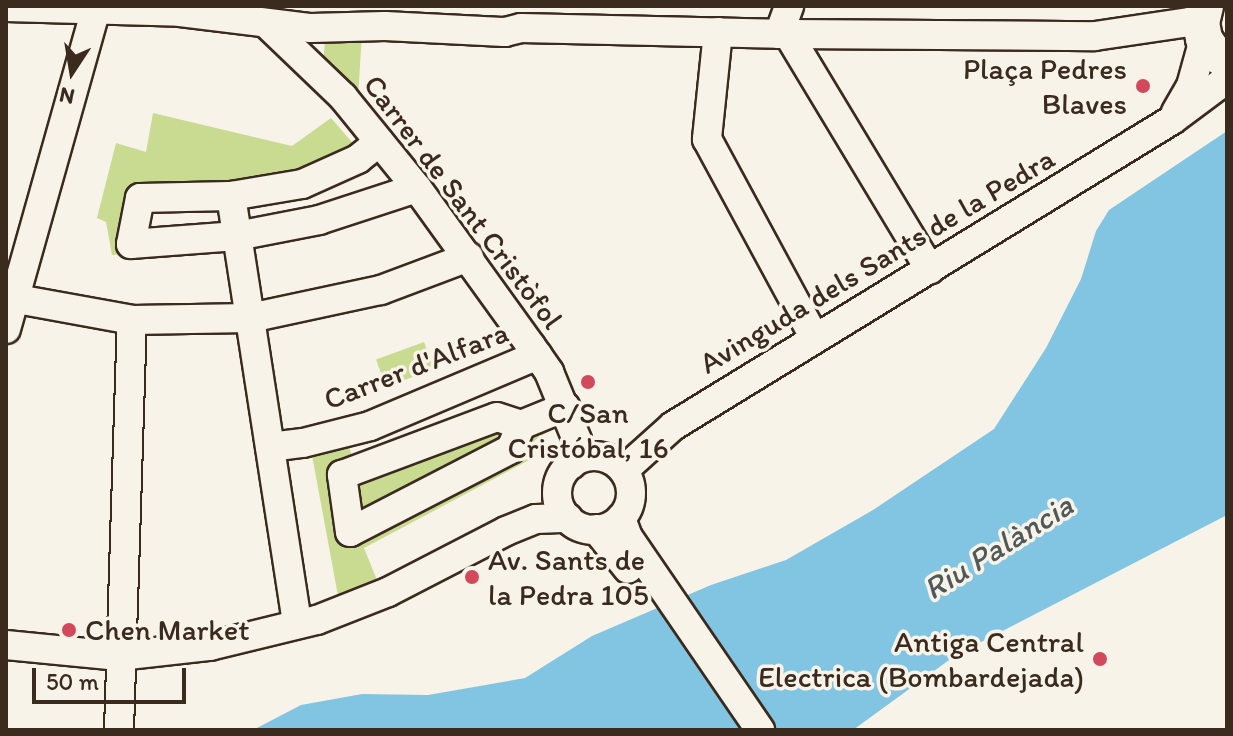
<!DOCTYPE html>
<meta charset="utf-8">
<style>
body{margin:0}
#map{position:relative;width:1233px;height:736px;overflow:hidden;background:#f7f3e8;font-family:Itim,sans-serif}
div>[style]{position:absolute}
.green>*{inset:0;background:#c9db90;transform-origin:0 0}
.water>*{inset:0;background:#81c5e2}
.roads{filter:drop-shadow(2px 0 #3b2a1e) drop-shadow(-2px 0 #3b2a1e) drop-shadow(0 2px #3b2a1e) drop-shadow(0 -2px #3b2a1e)}
.minor>*{height:28px;margin:-14px;padding:0 14px;transform-origin:14px;border-radius:14px;background:#f7f3e8}
.minor>.ring{margin:-14px;padding:0;box-sizing:content-box;background:none;border:28px solid #f7f3e8;border-radius:50%}
.major>*{height:36px;margin:-18px;padding:0 18px;transform-origin:18px;border-radius:18px;background:#f7f3e8}
.dots>*{width:22px;height:22px;translate:-50% -50%;box-sizing:border-box;border:4px solid #f7f3e8;border-radius:50%}
span{translate:-50% -50%;white-space:nowrap;text-align:center;line-height:1.15;-webkit-text-stroke:7px #f7f3e8;paint-order:stroke}
.poi-label{font-size:30px;color:#3b2a1e}
.right{translate:-100% -50%;text-align:right}
.left{translate:0 -50%;text-align:left}
.street-label{font-size:30px;color:#3b2a1e}
.water-label{font-size:32px;color:#505859;font-style:italic}
.frame{position:absolute;inset:0;border:8px solid #3b2a1e;pointer-events:none}
.north{position:absolute;left:32px;top:32px;width:80px;height:80px;-webkit-text-stroke:6px #f7f3e8;paint-order:stroke;rotate:192deg;font-size:22px;font-weight:700;line-height:32px;text-align:center;color:#3b2a1e}
.north::after{content:'';display:block;margin:auto;width:28px;height:36px;background:#3b2a1e;clip-path:polygon(50% 0,100% 100%,50% 72%,0 100%)}
.scale{position:absolute;left:32px;top:668px;width:154px;height:36px;box-sizing:border-box;border:4px solid #3b2a1e;border-top:0;padding-left:10px;font-size:24px;line-height:28px;white-space:nowrap;color:#3b2a1e;-webkit-text-stroke:6px #f7f3e8;paint-order:stroke}
</style>
<div id="map">
<div class="green">
<i style="clip-path:polygon(362px 33px,358px 98px,323px 64px,325px 40px)"></i>
<i style="clip-path:polygon(153px 113px,292px 146px,331px 118px,363px 155px,302px 184px,140px 198px,124px 254px,112px 255px,106px 222px,97px 218px,116px 143px,146px 152px)"></i>
<i style="left:424px;top:342px;width:29px;height:51px;rotate:70deg"></i>
<i style="clip-path:polygon(542px 404px,556px 426px,534px 441px,535px 457px,364px 548px,379px 585px,339px 601px,311px 450px,347px 440px,356px 469px)"></i>
</div>
<div class="water">
<i style="clip-path:polygon(1227px 131px,1227px 515px,956px 655px,853px 730px,253px 730px,301px 705px,362px 694px,428px 695px,525px 678px,592px 636px,711px 585px,786px 560px,873px 510px,994px 429px,1046px 348px,1081px 279px,1096px 231px,1109px 210px)"></i>
</div>
<div class="roads">
<div class="minor">
<i style="left:6px;top:7px;width:174px;rotate:1.6deg"></i>
<i style="left:180px;top:12px;width:132px;rotate:7deg"></i>
<i style="left:311px;top:28px;width:74px;rotate:-1.5deg"></i>
<i style="left:385px;top:26px;width:120px;rotate:2.9deg"></i>
<i style="left:505px;top:32px;width:16px;rotate:-14deg"></i>
<i style="left:521px;top:28px;width:267px;rotate:1.3deg"></i>
<i style="left:788px;top:34px;width:307px;rotate:0.4deg"></i>
<i style="left:1095px;top:36px;width:108px;rotate:-8.5deg"></i>
<i style="left:267px;top:24px;width:105px;rotate:43.8deg"></i>
<i style="left:343px;top:97px;width:117px;rotate:50.9deg"></i>
<i style="left:417px;top:188px;width:195px;rotate:54.2deg"></i>
<i style="left:531px;top:346px;width:32px;rotate:55deg"></i>
<i style="left:549px;top:372px;width:74px;rotate:67.6deg"></i>
<i style="left:577px;top:440px;width:25px;rotate:102deg"></i>
<i style="left:718px;top:32px;width:108px;rotate:95.9deg"></i>
<i style="left:707px;top:139px;width:227px;rotate:61.6deg"></i>
<i style="left:779px;top:34px;width:30px;rotate:-70deg"></i>
<i style="left:788px;top:34px;width:275px;rotate:58.9deg"></i>
<i style="left:1176px;top:112px;width:30px;rotate:-60deg"></i>
<i style="left:1191px;top:86px;width:49px;rotate:-74.5deg"></i>
<i style="left:379px;top:142px;width:27px;rotate:141deg"></i>
<i style="left:358px;top:159px;width:61px;rotate:155.9deg"></i>
<i style="left:302px;top:184px;width:72px;rotate:170.4deg"></i>
<i style="left:231px;top:196px;width:91px;rotate:178.7deg"></i>
<i style="left:140px;top:198px;width:47px;rotate:101.1deg"></i>
<i style="left:131px;top:244px;width:106px;rotate:-4.3deg"></i>
<i style="left:237px;top:236px;width:84px;rotate:-11deg"></i>
<i style="left:319px;top:220px;width:103px;rotate:-18.1deg"></i>
<i style="left:231px;top:196px;width:433px;rotate:81.2deg"></i>
<i style="left:6px;top:297px;width:128px;rotate:10.3deg"></i>
<i style="left:132px;top:320px;width:118px;rotate:-1deg"></i>
<i style="left:250px;top:318px;width:134px;rotate:-12.1deg"></i>
<i style="left:381px;top:290px;width:94px;rotate:-20.6deg"></i>
<i style="left:6px;top:329px;width:336px;rotate:-74.3deg"></i>
<i style="left:497px;top:417px;width:25px;rotate:18deg"></i>
<i style="left:521px;top:425px;width:26px;rotate:113deg"></i>
<i style="left:511px;top:449px;width:181px;rotate:152.7deg"></i>
<i style="left:350px;top:532px;width:58px;rotate:-98deg"></i>
<i style="left:342px;top:475px;width:165px;rotate:-20.5deg"></i>
<i style="left:521px;top:425px;width:48px;rotate:-22.2deg"></i>
<i style="left:270px;top:447px;width:33px;rotate:-7deg"></i>
<i style="left:303px;top:443px;width:69px;rotate:-14.2deg"></i>
<i style="left:370px;top:426px;width:182px;rotate:-22.9deg"></i>
<i class="ring" style="left:557px;top:456px;width:46px;height:46px"></i>
<i style="left:624px;top:470px;width:66px;rotate:-41.9deg"></i>
<i style="left:673px;top:426px;width:585px;rotate:-31.52deg"></i>
<i style="left:1172px;top:120px;width:69px;rotate:-36.7deg"></i>
<i style="left:621px;top:518px;width:20px;rotate:70deg"></i>
<i style="left:628px;top:537px;width:234px;rotate:55.6deg"></i>
<i style="left:596px;top:529px;width:51px;rotate:51.3deg"></i>
<i style="left:6px;top:645px;width:114px;rotate:5.6deg"></i>
<i style="left:119px;top:656px;width:92px;rotate:-6.3deg"></i>
<i style="left:210px;top:646px;width:110px;rotate:-13.7deg"></i>
<i style="left:317px;top:620px;width:76px;rotate:-21.5deg"></i>
<i style="left:388px;top:592px;width:133px;rotate:-27.3deg"></i>
<i style="left:506px;top:531px;width:32px;rotate:-22deg"></i>
<i style="left:536px;top:519px;width:32px;rotate:-2deg"></i>
<i style="left:119px;top:730px;width:410px;rotate:-88.2deg"></i>
</div>
<div class="major">
<i style="left:1205px;top:6px;width:17px;rotate:103deg"></i>
<i style="left:1201px;top:23px;width:16px;rotate:79deg"></i>
<i style="left:1204px;top:39px;width:14px;rotate:56deg"></i>
<i style="left:1212px;top:51px;width:18px;rotate:34deg"></i>
</div>
</div>
<div class="dots">
<i style="left:1143px;top:86px;background:#d1495b"></i>
<i style="left:588px;top:382px;background:#d1495b"></i>
<i style="left:472px;top:577px;background:#d1495b"></i>
<i style="left:69px;top:630px;background:#d1495b"></i>
<i style="left:1100px;top:659px;background:#d1495b"></i>
</div>
<div class="poi-label">
<span class="right" style="left:1127px;top:86px">Plaça Pedres<br>Blaves</span>
<span style="left:588px;top:430px">C/San<br>Cristóbal, 16</span>
<span class="left" style="left:488px;top:577px">Av. Sants de<br>la Pedra 105</span>
<span class="left" style="left:85px;top:630px">Chen Market</span>
<span class="right" style="left:1084px;top:659px">Antiga Central<br>Electrica (Bombardejada)</span>
</div>
<div class="street-label">
<span style="left:463px;top:202px;rotate:53deg">Carrer de Sant Cristòfol</span>
<span style="left:877px;top:261px;rotate:-31deg">Avinguda dels Sants de la Pedra</span>
<span style="left:416px;top:366px;rotate:-21deg">Carrer d'Alfara</span>
</div>
<div class="water-label">
<span style="left:998px;top:547px;rotate:-32deg">Riu Palància</span>
</div>
<div class="frame"></div>
<div class="north">N</div>
<div class="scale">50 m</div>
</div>
